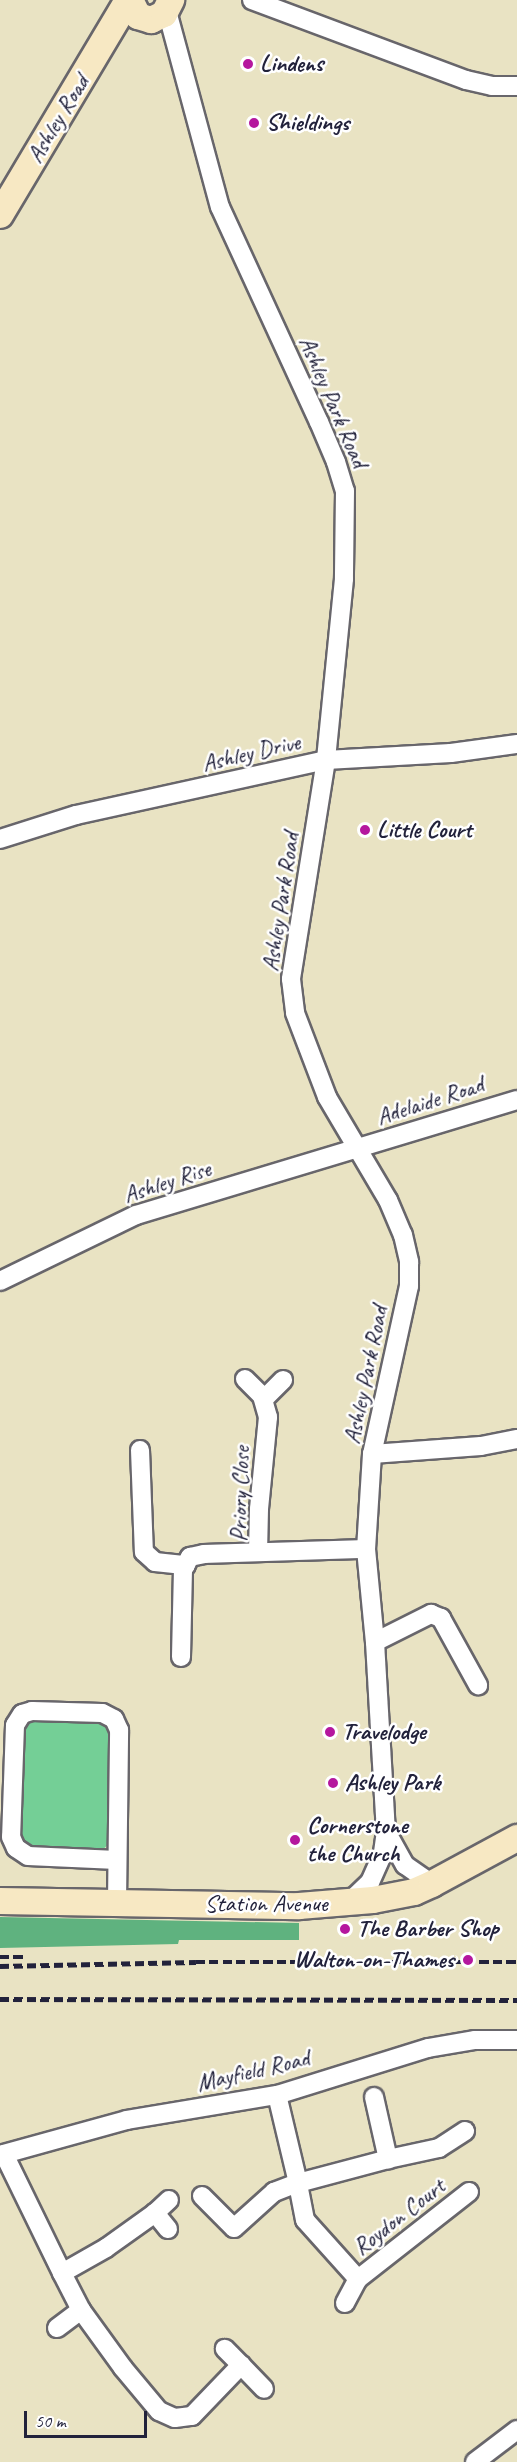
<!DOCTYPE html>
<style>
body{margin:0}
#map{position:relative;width:517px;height:2462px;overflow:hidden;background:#e9e3c3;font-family:Caveat,sans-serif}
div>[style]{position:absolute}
.green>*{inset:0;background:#74cf96}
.forest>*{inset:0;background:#5fb27f}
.roads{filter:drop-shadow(2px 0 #68666b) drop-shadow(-2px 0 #68666b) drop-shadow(0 2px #68666b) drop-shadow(0 -2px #68666b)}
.street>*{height:18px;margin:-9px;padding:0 9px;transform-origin:9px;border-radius:9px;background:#fff}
.secondary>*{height:26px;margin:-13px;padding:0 13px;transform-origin:13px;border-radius:13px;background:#f7e8c3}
.rail>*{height:4.5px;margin-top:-2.25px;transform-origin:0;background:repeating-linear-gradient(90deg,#22223b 0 9px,transparent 0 13.5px)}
.dots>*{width:16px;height:16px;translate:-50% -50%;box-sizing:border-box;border:3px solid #fff;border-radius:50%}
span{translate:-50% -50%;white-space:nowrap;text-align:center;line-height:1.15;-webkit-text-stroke:5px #fff;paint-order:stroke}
.poi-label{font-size:24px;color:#22223b;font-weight:700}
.left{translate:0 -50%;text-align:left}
.right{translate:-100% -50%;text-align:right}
.street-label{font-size:24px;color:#22223b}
.scale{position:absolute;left:24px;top:2411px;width:123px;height:27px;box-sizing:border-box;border:3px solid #22223b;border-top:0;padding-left:8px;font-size:18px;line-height:21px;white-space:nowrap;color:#22223b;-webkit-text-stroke:4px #fff;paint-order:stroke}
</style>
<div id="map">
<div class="green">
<i style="clip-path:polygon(103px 1719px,111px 1723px,109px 1844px,101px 1851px,29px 1851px,18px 1842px,23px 1720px)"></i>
</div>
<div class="forest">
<i style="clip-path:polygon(0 1917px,299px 1923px,299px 1940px,179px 1940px,178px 1944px,0 1948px)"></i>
</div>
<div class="roads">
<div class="street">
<i style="left:252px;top:0;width:228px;rotate:20.5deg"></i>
<i style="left:466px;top:80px;width:27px;rotate:13deg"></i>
<i style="left:492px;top:86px;width:25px"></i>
<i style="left:167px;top:11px;width:203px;rotate:74.9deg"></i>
<i style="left:220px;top:207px;width:237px;rotate:65.3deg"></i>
<i style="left:319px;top:422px;width:43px;rotate:67deg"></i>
<i style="left:336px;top:462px;width:30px;rotate:73deg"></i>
<i style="left:345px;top:491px;width:88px;rotate:90.7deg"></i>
<i style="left:344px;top:579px;width:182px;rotate:95.7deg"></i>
<i style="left:326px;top:760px;width:222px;rotate:99.1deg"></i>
<i style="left:291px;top:979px;width:34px;rotate:83deg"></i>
<i style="left:295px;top:1013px;width:90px;rotate:69.1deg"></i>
<i style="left:327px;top:1097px;width:120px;rotate:59.4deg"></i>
<i style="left:388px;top:1200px;width:38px;rotate:67deg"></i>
<i style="left:403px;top:1235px;width:28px;rotate:77deg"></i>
<i style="left:409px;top:1262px;width:24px;rotate:90deg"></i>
<i style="left:409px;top:1286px;width:172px;rotate:102.4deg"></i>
<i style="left:372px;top:1454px;width:95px;rotate:93.6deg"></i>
<i style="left:366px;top:1549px;width:93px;rotate:84.5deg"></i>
<i style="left:375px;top:1642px;width:189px;rotate:86.7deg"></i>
<i style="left:386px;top:1831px;width:22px;rotate:98deg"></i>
<i style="left:383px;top:1853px;width:32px;rotate:114deg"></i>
<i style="left:370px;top:1882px;width:30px;rotate:136deg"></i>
<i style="left:0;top:839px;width:80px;rotate:-17.5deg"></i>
<i style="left:76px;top:815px;width:256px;rotate:-12.4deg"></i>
<i style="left:326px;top:760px;width:125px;rotate:-3.2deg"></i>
<i style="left:451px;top:753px;width:67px;rotate:-7.8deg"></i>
<i style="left:0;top:1281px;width:151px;rotate:-25.9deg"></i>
<i style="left:136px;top:1215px;width:398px;rotate:-16.8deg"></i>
<i style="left:245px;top:1379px;width:24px;rotate:45deg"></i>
<i style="left:262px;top:1396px;width:22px;rotate:74deg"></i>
<i style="left:268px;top:1417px;width:92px;rotate:95.6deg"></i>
<i style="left:259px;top:1509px;width:43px;rotate:91.3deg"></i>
<i style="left:264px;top:1399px;width:27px;rotate:-45deg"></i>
<i style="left:140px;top:1450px;width:102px;rotate:87.8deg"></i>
<i style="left:144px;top:1552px;width:15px;rotate:42deg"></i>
<i style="left:155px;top:1562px;width:31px;rotate:6deg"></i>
<i style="left:372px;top:1454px;width:109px;rotate:-4.2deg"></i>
<i style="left:481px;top:1446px;width:37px;rotate:-11deg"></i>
<i style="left:375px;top:1642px;width:63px;rotate:-26.6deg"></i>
<i style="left:431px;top:1614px;width:11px;rotate:22deg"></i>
<i style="left:441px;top:1618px;width:77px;rotate:61.1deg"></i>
<i style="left:181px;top:1657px;width:87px;rotate:-88.7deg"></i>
<i style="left:183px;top:1570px;width:15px;rotate:-62deg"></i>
<i style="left:190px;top:1557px;width:14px;rotate:-12deg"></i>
<i style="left:204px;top:1554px;width:162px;rotate:-1.8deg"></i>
<i style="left:386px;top:1831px;width:39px;rotate:61deg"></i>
<i style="left:405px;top:1865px;width:33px;rotate:35deg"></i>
<i style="left:117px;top:1903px;width:173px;rotate:-89.3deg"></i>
<i style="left:119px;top:1730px;width:12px;rotate:-114deg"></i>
<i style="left:114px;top:1719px;width:13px;rotate:-153deg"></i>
<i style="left:102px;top:1713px;width:70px;rotate:-178.4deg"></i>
<i style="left:32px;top:1711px;width:10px;rotate:163deg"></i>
<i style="left:22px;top:1714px;width:13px;rotate:122deg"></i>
<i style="left:15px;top:1725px;width:112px;rotate:92deg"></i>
<i style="left:11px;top:1837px;width:12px;rotate:66deg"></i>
<i style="left:16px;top:1848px;width:14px;rotate:34deg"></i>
<i style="left:28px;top:1856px;width:89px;rotate:2.6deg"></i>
<i style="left:374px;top:2097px;width:64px;rotate:77.3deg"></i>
<i style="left:4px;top:2154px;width:132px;rotate:64deg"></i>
<i style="left:62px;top:2273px;width:51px;rotate:-29.6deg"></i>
<i style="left:106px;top:2248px;width:60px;rotate:-35.5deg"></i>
<i style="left:0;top:2155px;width:132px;rotate:-15.4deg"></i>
<i style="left:127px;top:2120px;width:152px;rotate:-9.5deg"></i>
<i style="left:277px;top:2095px;width:158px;rotate:-17.3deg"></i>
<i style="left:428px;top:2048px;width:48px;rotate:-9.7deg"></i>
<i style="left:475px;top:2040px;width:42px"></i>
<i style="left:202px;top:2196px;width:45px;rotate:45deg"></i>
<i style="left:234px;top:2228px;width:54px;rotate:-42deg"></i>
<i style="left:274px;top:2192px;width:26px;rotate:-21deg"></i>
<i style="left:298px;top:2183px;width:90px;rotate:-103.4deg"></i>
<i style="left:168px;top:2229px;width:21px;rotate:-129deg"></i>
<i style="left:155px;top:2213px;width:19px;rotate:-43deg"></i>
<i style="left:62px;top:2273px;width:42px;rotate:62.8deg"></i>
<i style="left:81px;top:2310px;width:72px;rotate:54.1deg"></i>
<i style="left:123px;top:2368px;width:56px;rotate:50.1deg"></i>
<i style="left:159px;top:2411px;width:17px;rotate:24deg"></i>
<i style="left:175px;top:2418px;width:17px;rotate:-7deg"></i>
<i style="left:192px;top:2416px;width:71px;rotate:-46.1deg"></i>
<i style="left:241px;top:2365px;width:23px;rotate:-135deg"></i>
<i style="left:358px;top:2279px;width:79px;rotate:-131.9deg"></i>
<i style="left:305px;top:2220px;width:38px;rotate:-101deg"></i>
<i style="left:298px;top:2183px;width:93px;rotate:-14.9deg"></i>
<i style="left:388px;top:2159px;width:52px;rotate:-12.2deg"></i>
<i style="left:439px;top:2148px;width:31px;rotate:-33deg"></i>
<i style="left:345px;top:2303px;width:27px;rotate:-62deg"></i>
<i style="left:358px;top:2279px;width:141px;rotate:-38.1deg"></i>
<i style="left:57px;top:2328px;width:30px;rotate:-37deg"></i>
<i style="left:241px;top:2365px;width:33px;rotate:46deg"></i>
<i style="left:475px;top:2462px;width:53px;rotate:-37.3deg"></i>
</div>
<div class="secondary">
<i style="left:130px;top:0;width:18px;rotate:63deg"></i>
<i style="left:138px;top:16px;width:14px;rotate:17deg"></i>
<i style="left:151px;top:20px;width:14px;rotate:-25deg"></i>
<i style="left:164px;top:14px;width:16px;rotate:-63deg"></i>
<i style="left:0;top:215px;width:250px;rotate:-59.2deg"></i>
<i style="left:0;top:1901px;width:299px;rotate:1deg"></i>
<i style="left:299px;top:1906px;width:74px;rotate:-4.6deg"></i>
<i style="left:373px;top:1900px;width:42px;rotate:-11deg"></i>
<i style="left:414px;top:1892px;width:20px;rotate:-24deg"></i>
<i style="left:432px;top:1884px;width:97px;rotate:-28.4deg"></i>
</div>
</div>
<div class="rail">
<i style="left:0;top:1957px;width:24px"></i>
<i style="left:0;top:1966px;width:196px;rotate:-1.2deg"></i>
<i style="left:196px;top:1962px;width:321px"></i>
<i style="left:0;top:1999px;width:517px;rotate:0.11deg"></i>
</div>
<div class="dots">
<i style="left:248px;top:64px;background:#b5179e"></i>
<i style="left:254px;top:123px;background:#b5179e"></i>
<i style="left:365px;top:830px;background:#b5179e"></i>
<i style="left:330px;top:1732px;background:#b5179e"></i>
<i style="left:333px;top:1783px;background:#b5179e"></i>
<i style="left:295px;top:1840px;background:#b5179e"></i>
<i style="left:345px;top:1929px;background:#b5179e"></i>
<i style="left:468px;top:1960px;background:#b5179e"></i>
</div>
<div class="poi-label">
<span class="left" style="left:260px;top:64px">Lindens</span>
<span class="left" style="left:266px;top:123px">Shieldings</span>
<span class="left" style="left:377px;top:830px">Little Court</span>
<span class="left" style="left:342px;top:1732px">Travelodge</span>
<span class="left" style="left:345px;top:1783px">Ashley Park</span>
<span class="left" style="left:307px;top:1840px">Cornerstone<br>the Church</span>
<span class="left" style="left:357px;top:1929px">The Barber Shop</span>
<span class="right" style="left:454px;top:1960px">Walton-on-Thames</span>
</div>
<div class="street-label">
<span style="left:58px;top:119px;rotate:-59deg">Ashley Road</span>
<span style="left:333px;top:402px;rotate:67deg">Ashley Park Road</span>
<span style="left:251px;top:753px;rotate:-13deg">Ashley Drive</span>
<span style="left:281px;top:902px;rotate:-81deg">Ashley Park Road</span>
<span style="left:430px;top:1101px;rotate:-18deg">Adelaide Road</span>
<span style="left:167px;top:1182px;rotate:-18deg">Ashley Rise</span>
<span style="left:366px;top:1375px;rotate:-78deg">Ashley Park Road</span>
<span style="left:240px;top:1494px;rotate:-88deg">Priory Close</span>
<span style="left:266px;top:1904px">Station Avenue</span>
<span style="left:253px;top:2071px;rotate:-13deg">Mayfield Road</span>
<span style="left:399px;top:2217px;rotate:-38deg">Roydon Court</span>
</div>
<div class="scale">50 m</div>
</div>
